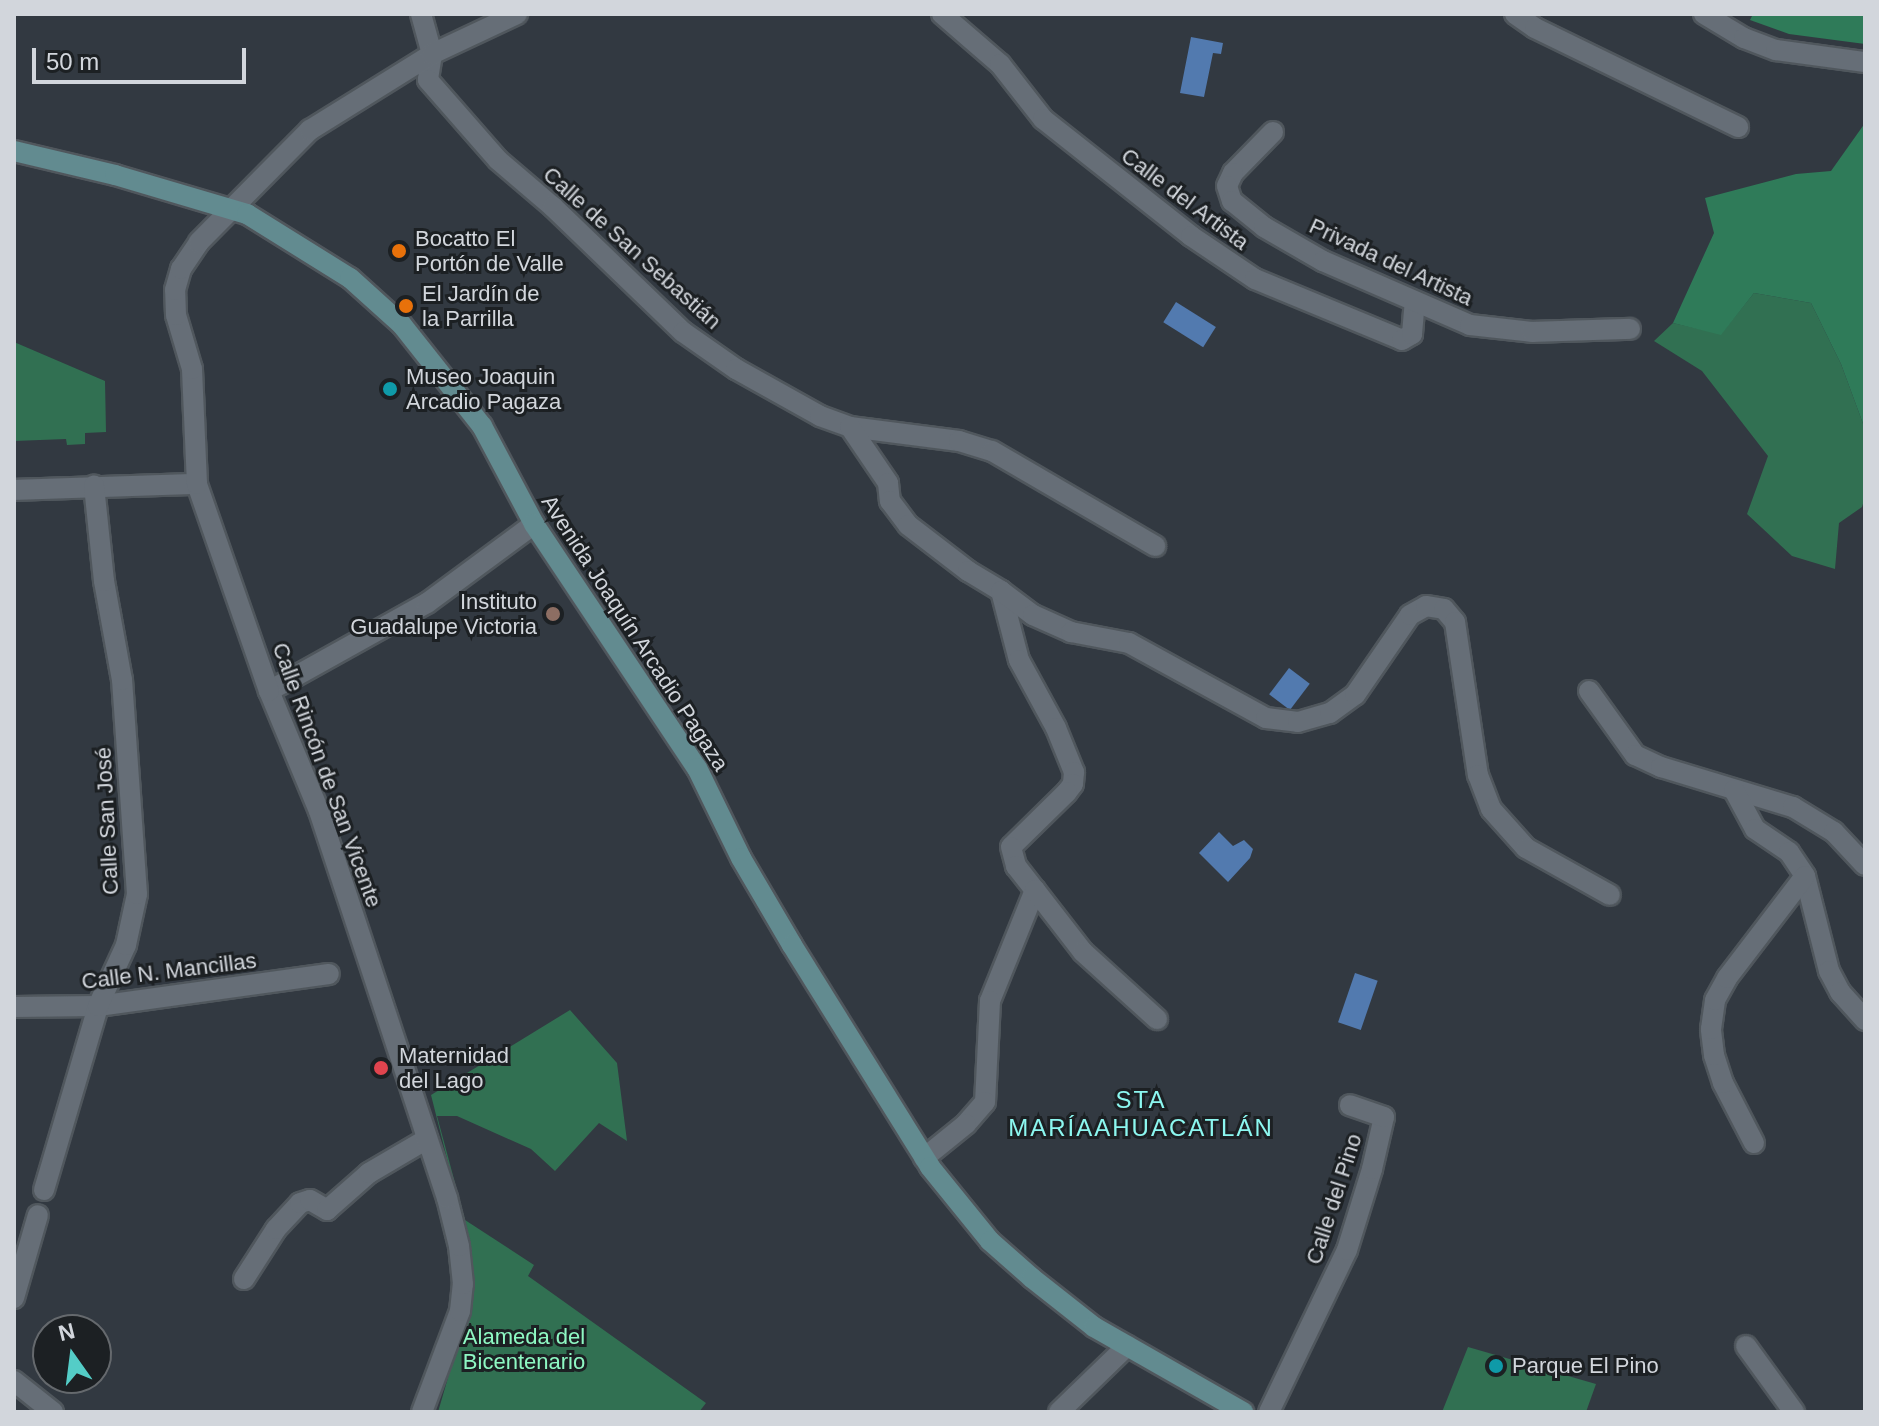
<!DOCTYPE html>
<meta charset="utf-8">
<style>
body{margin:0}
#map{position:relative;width:1879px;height:1426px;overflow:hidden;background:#323941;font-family:Helvetica,sans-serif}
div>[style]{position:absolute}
.green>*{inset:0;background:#317052}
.forest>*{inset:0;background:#2f7b59}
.water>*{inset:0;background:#527aaf;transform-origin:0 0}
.roads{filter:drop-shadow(2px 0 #50575d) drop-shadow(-2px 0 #50575d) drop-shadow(0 2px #50575d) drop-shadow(0 -2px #50575d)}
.street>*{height:20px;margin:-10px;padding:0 10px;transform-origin:10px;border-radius:10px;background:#666e77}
.secondary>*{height:20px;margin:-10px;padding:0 10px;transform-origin:10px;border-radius:10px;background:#628b90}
.dots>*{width:22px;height:22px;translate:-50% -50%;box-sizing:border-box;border:4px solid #1c2023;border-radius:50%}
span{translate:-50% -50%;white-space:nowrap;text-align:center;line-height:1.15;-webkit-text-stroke:6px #1c2023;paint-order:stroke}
.street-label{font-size:22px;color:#d2d6dc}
.poi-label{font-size:22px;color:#d2d6dc}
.left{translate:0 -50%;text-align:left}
.right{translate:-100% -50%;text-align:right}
.park-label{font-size:22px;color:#8ef8c3}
.neighbourhood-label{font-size:24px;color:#8cf7f0;letter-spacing:2px}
.frame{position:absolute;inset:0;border:16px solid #d2d6dc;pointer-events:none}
.north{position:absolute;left:32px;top:1314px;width:80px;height:80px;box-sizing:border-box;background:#1c2023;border:2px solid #65696d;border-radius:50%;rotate:346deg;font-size:22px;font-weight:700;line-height:32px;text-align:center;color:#d2d6dc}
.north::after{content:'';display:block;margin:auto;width:28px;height:36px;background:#54cdc7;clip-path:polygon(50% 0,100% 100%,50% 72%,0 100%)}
.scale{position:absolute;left:32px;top:48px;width:214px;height:36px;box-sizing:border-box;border:4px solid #d2d6dc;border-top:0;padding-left:10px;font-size:24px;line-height:28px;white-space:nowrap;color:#d2d6dc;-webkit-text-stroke:6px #1c2023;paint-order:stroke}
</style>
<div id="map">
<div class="green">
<i style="clip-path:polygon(1754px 293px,1811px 303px,1841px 364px,1865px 429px,1865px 497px,1862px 507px,1839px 523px,1835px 569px,1792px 556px,1747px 514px,1768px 456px,1702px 371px,1654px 341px,1673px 323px,1721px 334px)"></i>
<i style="clip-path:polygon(14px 342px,105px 381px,106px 432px,85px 433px,85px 444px,67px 445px,66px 439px,14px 441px)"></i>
<i style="clip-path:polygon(570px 1010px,617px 1063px,627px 1141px,599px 1123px,555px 1171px,531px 1149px,457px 1116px,437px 1116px,465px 1220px,534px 1265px,528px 1276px,706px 1403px,699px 1412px,438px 1412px,468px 1309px,472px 1274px,464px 1226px,431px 1095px)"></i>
<i style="clip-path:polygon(1468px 1347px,1596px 1384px,1586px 1412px,1442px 1412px)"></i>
</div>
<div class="forest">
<i style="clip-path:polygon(1753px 14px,1865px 14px,1865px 44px,1789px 34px,1750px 20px)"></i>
<i style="clip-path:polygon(1865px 123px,1865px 429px,1841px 364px,1811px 303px,1754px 293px,1721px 335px,1673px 323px,1714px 233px,1705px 198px,1796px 174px,1831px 171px)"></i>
</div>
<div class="water">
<i style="clip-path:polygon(1191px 37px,1223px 43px,1221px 54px,1213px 53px,1204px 97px,1180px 93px)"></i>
<i style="left:1176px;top:302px;width:47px;height:24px;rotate:32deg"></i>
<i style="left:1289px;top:668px;width:26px;height:33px;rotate:37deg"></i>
<i style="clip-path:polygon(1219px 832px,1233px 846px,1244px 840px,1253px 849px,1250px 858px,1228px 882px,1199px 853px)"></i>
<i style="left:1355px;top:973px;width:24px;height:52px;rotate:19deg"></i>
</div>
<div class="roads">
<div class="street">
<i style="left:421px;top:14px;width:41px;rotate:74.6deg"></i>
<i style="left:432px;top:54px;width:26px;rotate:99deg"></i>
<i style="left:428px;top:80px;width:106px;rotate:48.8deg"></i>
<i style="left:498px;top:160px;width:72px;rotate:40.5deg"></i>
<i style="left:553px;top:207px;width:180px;rotate:43.9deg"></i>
<i style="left:683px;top:332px;width:65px;rotate:34.9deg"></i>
<i style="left:736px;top:369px;width:96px;rotate:29.2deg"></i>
<i style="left:820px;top:416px;width:32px;rotate:20deg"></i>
<i style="left:850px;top:427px;width:110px;rotate:7.3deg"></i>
<i style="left:959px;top:441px;width:34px;rotate:17deg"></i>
<i style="left:992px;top:451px;width:189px;rotate:30.2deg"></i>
<i style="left:942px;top:14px;width:77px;rotate:40.8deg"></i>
<i style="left:1000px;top:64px;width:70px;rotate:52deg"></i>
<i style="left:1043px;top:119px;width:189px;rotate:38.3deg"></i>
<i style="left:1191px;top:236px;width:77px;rotate:33.9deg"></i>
<i style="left:1255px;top:279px;width:159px;rotate:22.5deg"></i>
<i style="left:1402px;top:340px;width:12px;rotate:-31deg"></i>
<i style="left:1412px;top:334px;width:32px;rotate:-85deg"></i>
<i style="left:1515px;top:14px;width:24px;rotate:35deg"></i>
<i style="left:1535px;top:28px;width:226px;rotate:26deg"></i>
<i style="left:1704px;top:14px;width:47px;rotate:31deg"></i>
<i style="left:1744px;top:38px;width:34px;rotate:21deg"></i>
<i style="left:1776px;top:50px;width:90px;rotate:7.7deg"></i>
<i style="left:1273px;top:132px;width:57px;rotate:134.3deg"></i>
<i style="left:1233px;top:173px;width:14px;rotate:115deg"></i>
<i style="left:1227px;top:186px;width:16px;rotate:72deg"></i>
<i style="left:1232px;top:201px;width:41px;rotate:39.1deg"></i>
<i style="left:1264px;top:227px;width:68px;rotate:30deg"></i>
<i style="left:1323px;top:261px;width:160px;rotate:23.5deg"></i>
<i style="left:1470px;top:325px;width:62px;rotate:6.4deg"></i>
<i style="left:1532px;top:332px;width:98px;rotate:-1.8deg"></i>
<i style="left:850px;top:427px;width:68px;rotate:55.8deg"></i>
<i style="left:888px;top:483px;width:18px;rotate:84deg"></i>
<i style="left:890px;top:501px;width:30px;rotate:53deg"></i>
<i style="left:908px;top:525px;width:76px;rotate:37.5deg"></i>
<i style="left:968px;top:571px;width:39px;rotate:31deg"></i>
<i style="left:1001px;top:591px;width:71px;rotate:75.4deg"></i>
<i style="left:1019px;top:660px;width:77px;rotate:61.4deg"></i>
<i style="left:1056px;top:728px;width:48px;rotate:67.8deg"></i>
<i style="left:1074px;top:772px;width:12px;rotate:95deg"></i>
<i style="left:1073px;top:784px;width:10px;rotate:127deg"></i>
<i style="left:1067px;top:792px;width:78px;rotate:135.5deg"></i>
<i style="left:1011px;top:847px;width:20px;rotate:75deg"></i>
<i style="left:1016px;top:866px;width:31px;rotate:52deg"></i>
<i style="left:1035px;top:890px;width:120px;rotate:112.1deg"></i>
<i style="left:990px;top:1001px;width:101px;rotate:92.8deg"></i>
<i style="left:985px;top:1102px;width:29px;rotate:131deg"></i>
<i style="left:966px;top:1124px;width:54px;rotate:141deg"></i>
<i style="left:14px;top:490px;width:183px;rotate:-1.9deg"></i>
<i style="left:1001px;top:591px;width:40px;rotate:37deg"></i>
<i style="left:1033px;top:615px;width:42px;rotate:24.1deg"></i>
<i style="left:1071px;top:632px;width:59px;rotate:10.7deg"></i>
<i style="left:1129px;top:643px;width:156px;rotate:28.7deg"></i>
<i style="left:1266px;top:718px;width:32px;rotate:7deg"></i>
<i style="left:1298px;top:722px;width:33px;rotate:-16deg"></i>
<i style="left:1330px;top:713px;width:31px;rotate:-36deg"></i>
<i style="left:1355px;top:695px;width:97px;rotate:-55.5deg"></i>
<i style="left:1410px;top:615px;width:18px;rotate:-29deg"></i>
<i style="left:1426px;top:606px;width:18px;rotate:9deg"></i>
<i style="left:1444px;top:609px;width:17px;rotate:50deg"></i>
<i style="left:1455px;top:622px;width:155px;rotate:81.5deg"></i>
<i style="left:1478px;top:775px;width:36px;rotate:69deg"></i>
<i style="left:1491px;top:809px;width:52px;rotate:48.1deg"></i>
<i style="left:1526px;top:848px;width:96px;rotate:29.2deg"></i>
<i style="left:269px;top:691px;width:181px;rotate:-29.1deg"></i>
<i style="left:427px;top:603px;width:133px;rotate:-36.4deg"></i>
<i style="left:1589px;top:691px;width:79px;rotate:54.3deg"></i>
<i style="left:1635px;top:755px;width:29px;rotate:25deg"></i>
<i style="left:1661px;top:767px;width:138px;rotate:16.9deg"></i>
<i style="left:1793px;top:807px;width:48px;rotate:31.4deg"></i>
<i style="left:1834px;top:832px;width:45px;rotate:46.8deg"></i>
<i style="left:1734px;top:790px;width:44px;rotate:61.7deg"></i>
<i style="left:1755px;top:829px;width:41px;rotate:34.1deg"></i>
<i style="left:1789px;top:852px;width:29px;rotate:56deg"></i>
<i style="left:1805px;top:876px;width:98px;rotate:75.8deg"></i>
<i style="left:1829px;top:971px;width:24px;rotate:62deg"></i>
<i style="left:1840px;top:992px;width:38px;rotate:48deg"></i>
<i style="left:1035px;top:890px;width:78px;rotate:52.3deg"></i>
<i style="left:1083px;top:952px;width:100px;rotate:42.2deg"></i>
<i style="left:14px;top:1007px;width:84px;rotate:-0.7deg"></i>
<i style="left:98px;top:1006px;width:233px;rotate:-7.9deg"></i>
<i style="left:1754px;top:1143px;width:68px;rotate:-117.3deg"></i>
<i style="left:1723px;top:1083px;width:29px;rotate:-108deg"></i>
<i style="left:1714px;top:1055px;width:26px;rotate:-97deg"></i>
<i style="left:1711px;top:1029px;width:29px;rotate:-82deg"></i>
<i style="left:1715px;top:1000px;width:25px;rotate:-61deg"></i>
<i style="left:1727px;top:978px;width:128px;rotate:-52.6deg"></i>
<i style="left:44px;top:1190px;width:192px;rotate:-73.6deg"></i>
<i style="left:98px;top:1006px;width:67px;rotate:-65.3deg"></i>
<i style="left:126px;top:945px;width:52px;rotate:-77.8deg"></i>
<i style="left:137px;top:894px;width:215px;rotate:-94deg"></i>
<i style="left:122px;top:680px;width:101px;rotate:-100.3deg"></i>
<i style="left:104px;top:581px;width:96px;rotate:-96deg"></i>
<i style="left:244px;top:1279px;width:59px;rotate:-57.4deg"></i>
<i style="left:276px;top:1229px;width:35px;rotate:-47deg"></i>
<i style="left:300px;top:1203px;width:10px;rotate:-17deg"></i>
<i style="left:310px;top:1200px;width:20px;rotate:30deg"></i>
<i style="left:327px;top:1210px;width:56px;rotate:-41.4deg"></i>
<i style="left:369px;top:1173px;width:67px;rotate:-30.4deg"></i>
<i style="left:14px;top:1298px;width:86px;rotate:-73.9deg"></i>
<i style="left:1746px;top:1346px;width:82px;rotate:54deg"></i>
<i style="left:14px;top:1381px;width:50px;rotate:38.5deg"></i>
<i style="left:422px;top:1412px;width:108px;rotate:-69.4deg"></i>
<i style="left:460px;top:1311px;width:27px;rotate:-84deg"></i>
<i style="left:463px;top:1284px;width:38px;rotate:-96deg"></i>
<i style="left:459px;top:1246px;width:49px;rotate:-104deg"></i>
<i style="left:447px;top:1198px;width:408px;rotate:-108.3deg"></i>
<i style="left:319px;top:811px;width:130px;rotate:-112.6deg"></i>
<i style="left:269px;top:691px;width:219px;rotate:-109.2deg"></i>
<i style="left:197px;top:484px;width:115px;rotate:-92.5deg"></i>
<i style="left:192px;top:369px;width:56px;rotate:-106.5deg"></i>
<i style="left:176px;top:315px;width:25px;rotate:-92deg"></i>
<i style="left:175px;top:290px;width:22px;rotate:-74deg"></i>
<i style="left:181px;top:269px;width:32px;rotate:-56deg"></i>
<i style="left:199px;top:242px;width:158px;rotate:-45.3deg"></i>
<i style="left:310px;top:130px;width:144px;rotate:-31.9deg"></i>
<i style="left:432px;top:54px;width:94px;rotate:-25.2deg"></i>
<i style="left:1059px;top:1412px;width:95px;rotate:-44.1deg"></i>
<i style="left:1269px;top:1412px;width:180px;rotate:-64.3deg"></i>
<i style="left:1347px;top:1250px;width:85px;rotate:-72.8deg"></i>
<i style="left:1372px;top:1169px;width:53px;rotate:-77deg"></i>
<i style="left:1384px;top:1117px;width:36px;rotate:-161deg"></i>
</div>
<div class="secondary">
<i style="left:14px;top:151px;width:104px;rotate:13.4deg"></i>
<i style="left:115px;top:175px;width:138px;rotate:16.5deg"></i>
<i style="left:247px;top:214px;width:121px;rotate:31.9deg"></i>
<i style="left:350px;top:278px;width:70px;rotate:42.1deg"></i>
<i style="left:402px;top:325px;width:129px;rotate:51.6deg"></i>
<i style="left:482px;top:426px;width:111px;rotate:62deg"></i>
<i style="left:534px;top:524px;width:293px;rotate:56.3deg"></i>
<i style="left:697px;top:768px;width:100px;rotate:63.9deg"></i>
<i style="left:741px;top:858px;width:101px;rotate:59.6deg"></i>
<i style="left:792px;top:945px;width:261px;rotate:58.1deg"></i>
<i style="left:930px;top:1167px;width:95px;rotate:51deg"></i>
<i style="left:990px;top:1241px;width:56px;rotate:41.4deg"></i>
<i style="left:1032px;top:1278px;width:79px;rotate:38.3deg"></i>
<i style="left:1094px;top:1327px;width:172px;rotate:29.7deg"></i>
</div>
</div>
<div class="dots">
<i style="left:399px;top:251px;background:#e8710a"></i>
<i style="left:406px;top:306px;background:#e8710a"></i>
<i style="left:390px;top:389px;background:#0f9aa8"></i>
<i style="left:553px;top:614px;background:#8d6e63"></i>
<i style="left:381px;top:1068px;background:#e0444e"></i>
<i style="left:1496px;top:1366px;background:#0f9aa8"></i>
</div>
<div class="street-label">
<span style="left:1185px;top:199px;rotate:37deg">Calle del Artista</span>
<span style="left:632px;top:248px;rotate:42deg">Calle de San Sebastián</span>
<span style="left:1391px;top:262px;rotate:25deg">Privada del Artista</span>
<span style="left:635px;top:633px;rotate:57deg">Avenida Joaquín Arcadio Pagaza</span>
<span style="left:327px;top:775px;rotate:70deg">Calle Rincón de San Vicente</span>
<span style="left:107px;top:821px;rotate:-93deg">Calle San José</span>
<span style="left:169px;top:971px;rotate:-7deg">Calle N. Mancillas</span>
<span style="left:1334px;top:1199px;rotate:-72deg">Calle del Pino</span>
</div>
<div class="poi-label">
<span class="left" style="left:415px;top:251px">Bocatto El<br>Portón de Valle</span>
<span class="left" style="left:422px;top:306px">El Jardín de<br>la Parrilla</span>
<span class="left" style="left:406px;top:389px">Museo Joaquin<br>Arcadio Pagaza</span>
<span class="right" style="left:537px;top:614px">Instituto<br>Guadalupe Victoria</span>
<span class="left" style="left:399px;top:1068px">Maternidad<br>del Lago</span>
<span class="left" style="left:1512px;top:1366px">Parque El Pino</span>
</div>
<div class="park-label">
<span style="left:524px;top:1349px">Alameda del<br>Bicentenario</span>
</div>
<div class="neighbourhood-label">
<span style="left:1141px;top:1114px">STA<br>MARÍAAHUACATLÁN</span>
</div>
<div class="frame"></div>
<div class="north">N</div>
<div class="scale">50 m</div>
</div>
